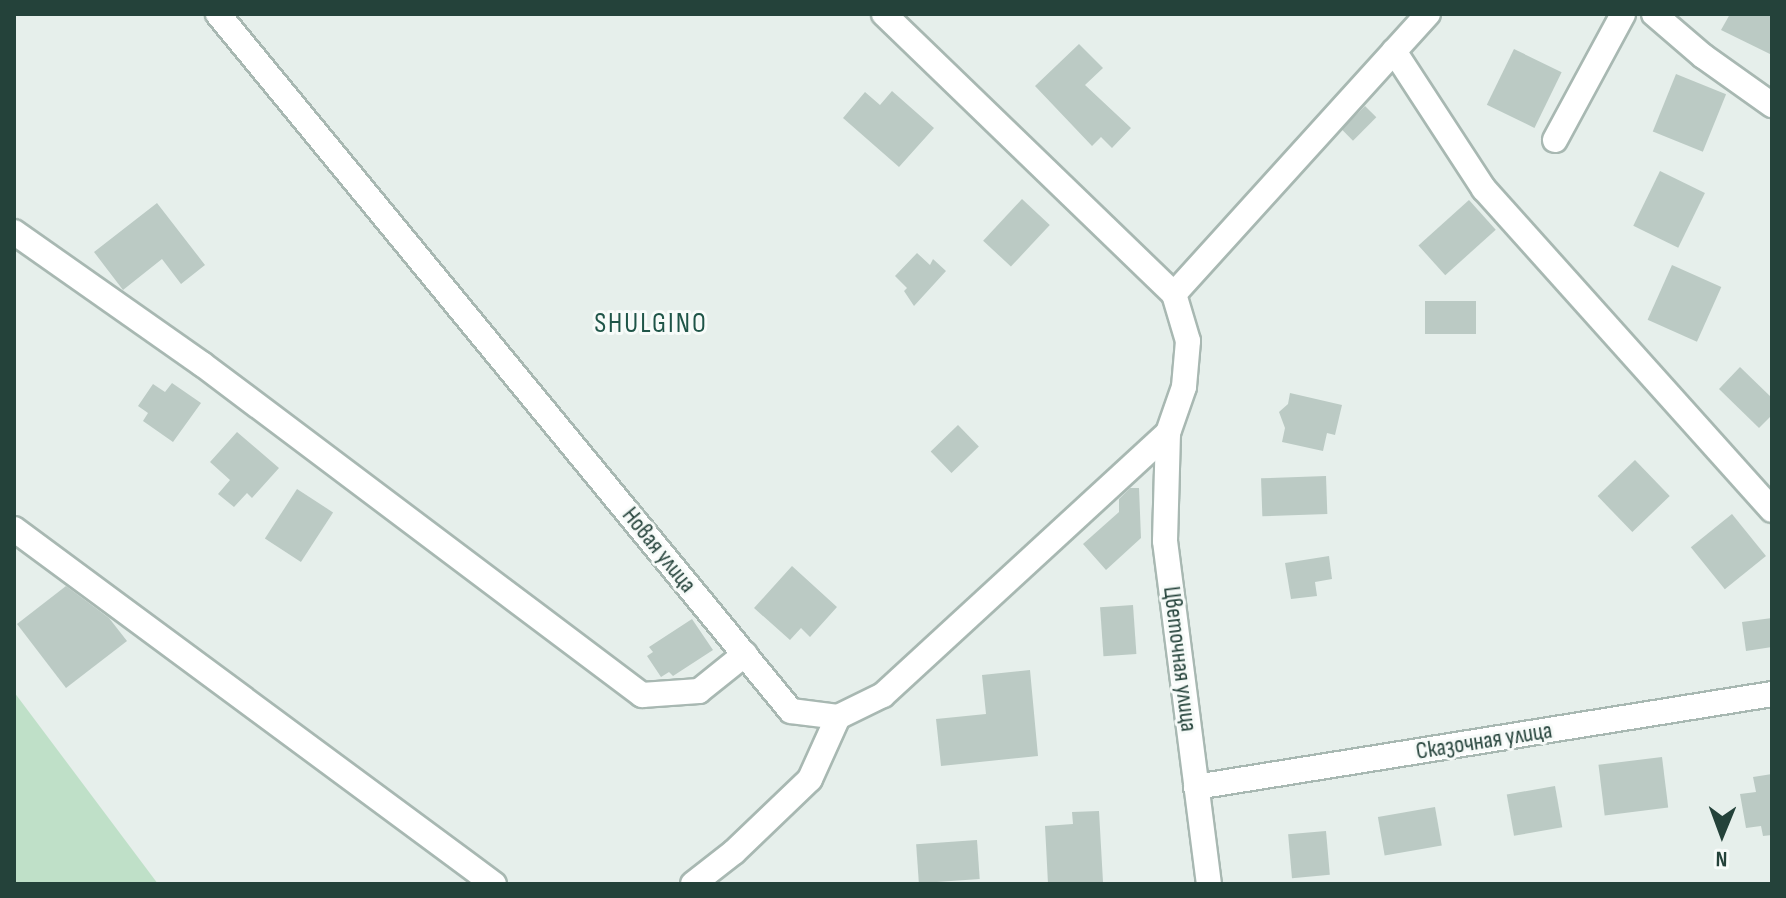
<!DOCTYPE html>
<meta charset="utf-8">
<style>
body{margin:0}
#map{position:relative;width:1786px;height:898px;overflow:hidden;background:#e6efeb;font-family:"Sofia Sans Condensed",sans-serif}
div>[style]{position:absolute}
.green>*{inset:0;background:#bfe0c8}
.building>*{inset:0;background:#bbcac4;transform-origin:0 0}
.roads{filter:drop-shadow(2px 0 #a8b8b2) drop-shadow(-2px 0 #a8b8b2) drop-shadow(0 2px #a8b8b2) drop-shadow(0 -2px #a8b8b2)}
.minor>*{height:24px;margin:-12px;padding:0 12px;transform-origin:12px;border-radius:12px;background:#fff}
span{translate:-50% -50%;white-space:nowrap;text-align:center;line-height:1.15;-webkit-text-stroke:6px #f7fbf9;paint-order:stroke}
.street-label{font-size:24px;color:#24423a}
.quarter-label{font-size:28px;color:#1f5548;letter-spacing:2px}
.frame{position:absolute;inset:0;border:16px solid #24423a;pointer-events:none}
.north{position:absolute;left:1682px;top:794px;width:80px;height:80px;-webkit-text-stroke:6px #f7fbf9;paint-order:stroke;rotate:181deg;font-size:22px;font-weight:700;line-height:32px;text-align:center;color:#24423a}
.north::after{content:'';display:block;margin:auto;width:28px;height:36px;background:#24423a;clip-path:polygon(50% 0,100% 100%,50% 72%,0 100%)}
</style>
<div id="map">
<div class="green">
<i style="clip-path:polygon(14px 692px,158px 884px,14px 884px)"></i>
</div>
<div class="building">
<i style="clip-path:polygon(1730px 14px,1772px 14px,1772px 55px,1721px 30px)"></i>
<i style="clip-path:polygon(1079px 44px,1103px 68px,1085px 85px,1131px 128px,1112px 148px,1101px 137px,1092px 146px,1035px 86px)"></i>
<i style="left:1514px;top:49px;width:53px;height:62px;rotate:26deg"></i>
<i style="left:1676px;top:74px;width:54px;height:62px;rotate:22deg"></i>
<i style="clip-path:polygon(892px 91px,934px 128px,899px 167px,843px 118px,865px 92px,880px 105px)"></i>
<i style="left:1365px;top:106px;width:16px;height:33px;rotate:45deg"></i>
<i style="left:1660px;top:171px;width:50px;height:61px;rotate:26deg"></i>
<i style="left:1022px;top:199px;width:38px;height:57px;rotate:43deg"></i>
<i style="left:1469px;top:200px;width:40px;height:68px;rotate:48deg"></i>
<i style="clip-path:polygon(157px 203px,205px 265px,181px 284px,162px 259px,123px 290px,94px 252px)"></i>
<i style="clip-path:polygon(917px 253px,930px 265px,933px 259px,946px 271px,914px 306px,904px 291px,907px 288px,895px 276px)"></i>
<i style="left:1672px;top:265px;width:54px;height:60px;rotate:24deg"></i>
<i style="left:1476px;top:301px;width:33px;height:51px;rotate:90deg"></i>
<i style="clip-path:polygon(1740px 367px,1772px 398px,1772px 415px,1759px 428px,1719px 389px)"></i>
<i style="clip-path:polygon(172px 383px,201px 403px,173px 442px,143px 421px,148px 413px,138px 406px,153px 384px,165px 392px)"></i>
<i style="clip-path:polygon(1290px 393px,1342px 405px,1335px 435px,1327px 433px,1323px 451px,1282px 442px,1285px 428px,1279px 412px,1288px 404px)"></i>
<i style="left:958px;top:425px;width:30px;height:38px;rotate:46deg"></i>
<i style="clip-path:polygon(237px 432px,279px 468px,252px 498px,247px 493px,234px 507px,218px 494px,230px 480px,210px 462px)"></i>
<i style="left:1635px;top:460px;width:50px;height:52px;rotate:46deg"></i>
<i style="left:1326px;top:476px;width:38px;height:65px;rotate:88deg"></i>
<i style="clip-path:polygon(1130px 488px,1139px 488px,1141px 538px,1106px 570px,1083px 544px,1119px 512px,1119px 499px)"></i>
<i style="left:297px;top:489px;width:43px;height:59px;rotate:33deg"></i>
<i style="left:1732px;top:514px;width:54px;height:53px;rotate:51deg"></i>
<i style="clip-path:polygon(1329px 556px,1332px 579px,1315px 582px,1317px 596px,1291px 599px,1285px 563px)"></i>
<i style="clip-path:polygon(792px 566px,837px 607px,810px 637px,801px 628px,790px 640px,754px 608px)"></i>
<i style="clip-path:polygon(66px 586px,109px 618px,127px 641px,66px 688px,17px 624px)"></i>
<i style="left:1133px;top:605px;width:49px;height:33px;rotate:86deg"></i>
<i style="clip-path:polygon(1772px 618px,1772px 647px,1746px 651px,1742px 622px)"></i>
<i style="clip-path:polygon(692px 619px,713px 650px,673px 676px,669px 672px,661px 677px,647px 656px,653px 652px,649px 647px)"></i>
<i style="clip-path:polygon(1030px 670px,1038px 756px,941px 766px,936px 719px,986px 714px,982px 675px)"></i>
<i style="left:1662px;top:757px;width:51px;height:64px;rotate:83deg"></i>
<i style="clip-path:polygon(1772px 774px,1772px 835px,1763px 836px,1761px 826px,1746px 828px,1740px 794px,1756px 792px,1753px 777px)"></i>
<i style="left:1555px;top:786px;width:42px;height:49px;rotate:80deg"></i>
<i style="left:1435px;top:807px;width:39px;height:58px;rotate:80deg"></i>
<i style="clip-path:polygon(1099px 811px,1103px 882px,1048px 884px,1045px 826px,1073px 824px,1072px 812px)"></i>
<i style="left:1326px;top:831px;width:44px;height:38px;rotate:85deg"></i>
<i style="left:977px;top:840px;width:39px;height:61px;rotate:86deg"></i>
</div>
<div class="roads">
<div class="minor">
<i style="left:218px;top:14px;width:902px;rotate:50.58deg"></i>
<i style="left:791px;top:711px;width:47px;rotate:7.3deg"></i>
<i style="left:838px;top:717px;width:50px;rotate:-26.1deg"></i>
<i style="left:883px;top:695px;width:387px;rotate:-42.6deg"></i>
<i style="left:884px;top:14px;width:403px;rotate:44deg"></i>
<i style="left:1174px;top:294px;width:49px;rotate:73.4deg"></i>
<i style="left:1188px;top:341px;width:46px;rotate:95deg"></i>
<i style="left:1184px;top:387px;width:49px;rotate:109.2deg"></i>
<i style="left:1168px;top:433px;width:108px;rotate:91.6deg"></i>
<i style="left:1165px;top:541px;width:346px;rotate:82.7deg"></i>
<i style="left:1654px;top:14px;width:65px;rotate:40.6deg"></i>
<i style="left:1703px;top:56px;width:85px;rotate:35.4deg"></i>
<i style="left:1394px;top:51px;width:165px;rotate:56.9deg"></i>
<i style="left:1484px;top:189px;width:431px;rotate:48.1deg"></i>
<i style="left:1555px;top:140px;width:143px;rotate:-61.6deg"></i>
<i style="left:14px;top:232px;width:230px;rotate:35.1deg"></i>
<i style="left:202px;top:364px;width:551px;rotate:36.95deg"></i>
<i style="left:642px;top:695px;width:57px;rotate:-4deg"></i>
<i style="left:699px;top:691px;width:59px;rotate:-38.8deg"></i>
<i style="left:1174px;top:294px;width:378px;rotate:-47.8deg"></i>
<i style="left:14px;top:529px;width:597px;rotate:36.49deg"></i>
<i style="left:1196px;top:787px;width:583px;rotate:-9.17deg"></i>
<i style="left:693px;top:884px;width:52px;rotate:-38deg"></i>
<i style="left:734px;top:852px;width:105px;rotate:-43.8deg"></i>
<i style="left:810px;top:779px;width:68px;rotate:-65.7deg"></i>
</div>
</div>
<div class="street-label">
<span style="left:659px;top:550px;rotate:51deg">Новая улица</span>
<span style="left:1180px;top:659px;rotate:83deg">Цветочная улица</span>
<span style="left:1484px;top:741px;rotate:-9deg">Сказочная улица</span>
</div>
<div class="quarter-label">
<span style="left:651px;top:324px">SHULGINO</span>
</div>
<div class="frame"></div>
<div class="north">N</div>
</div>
